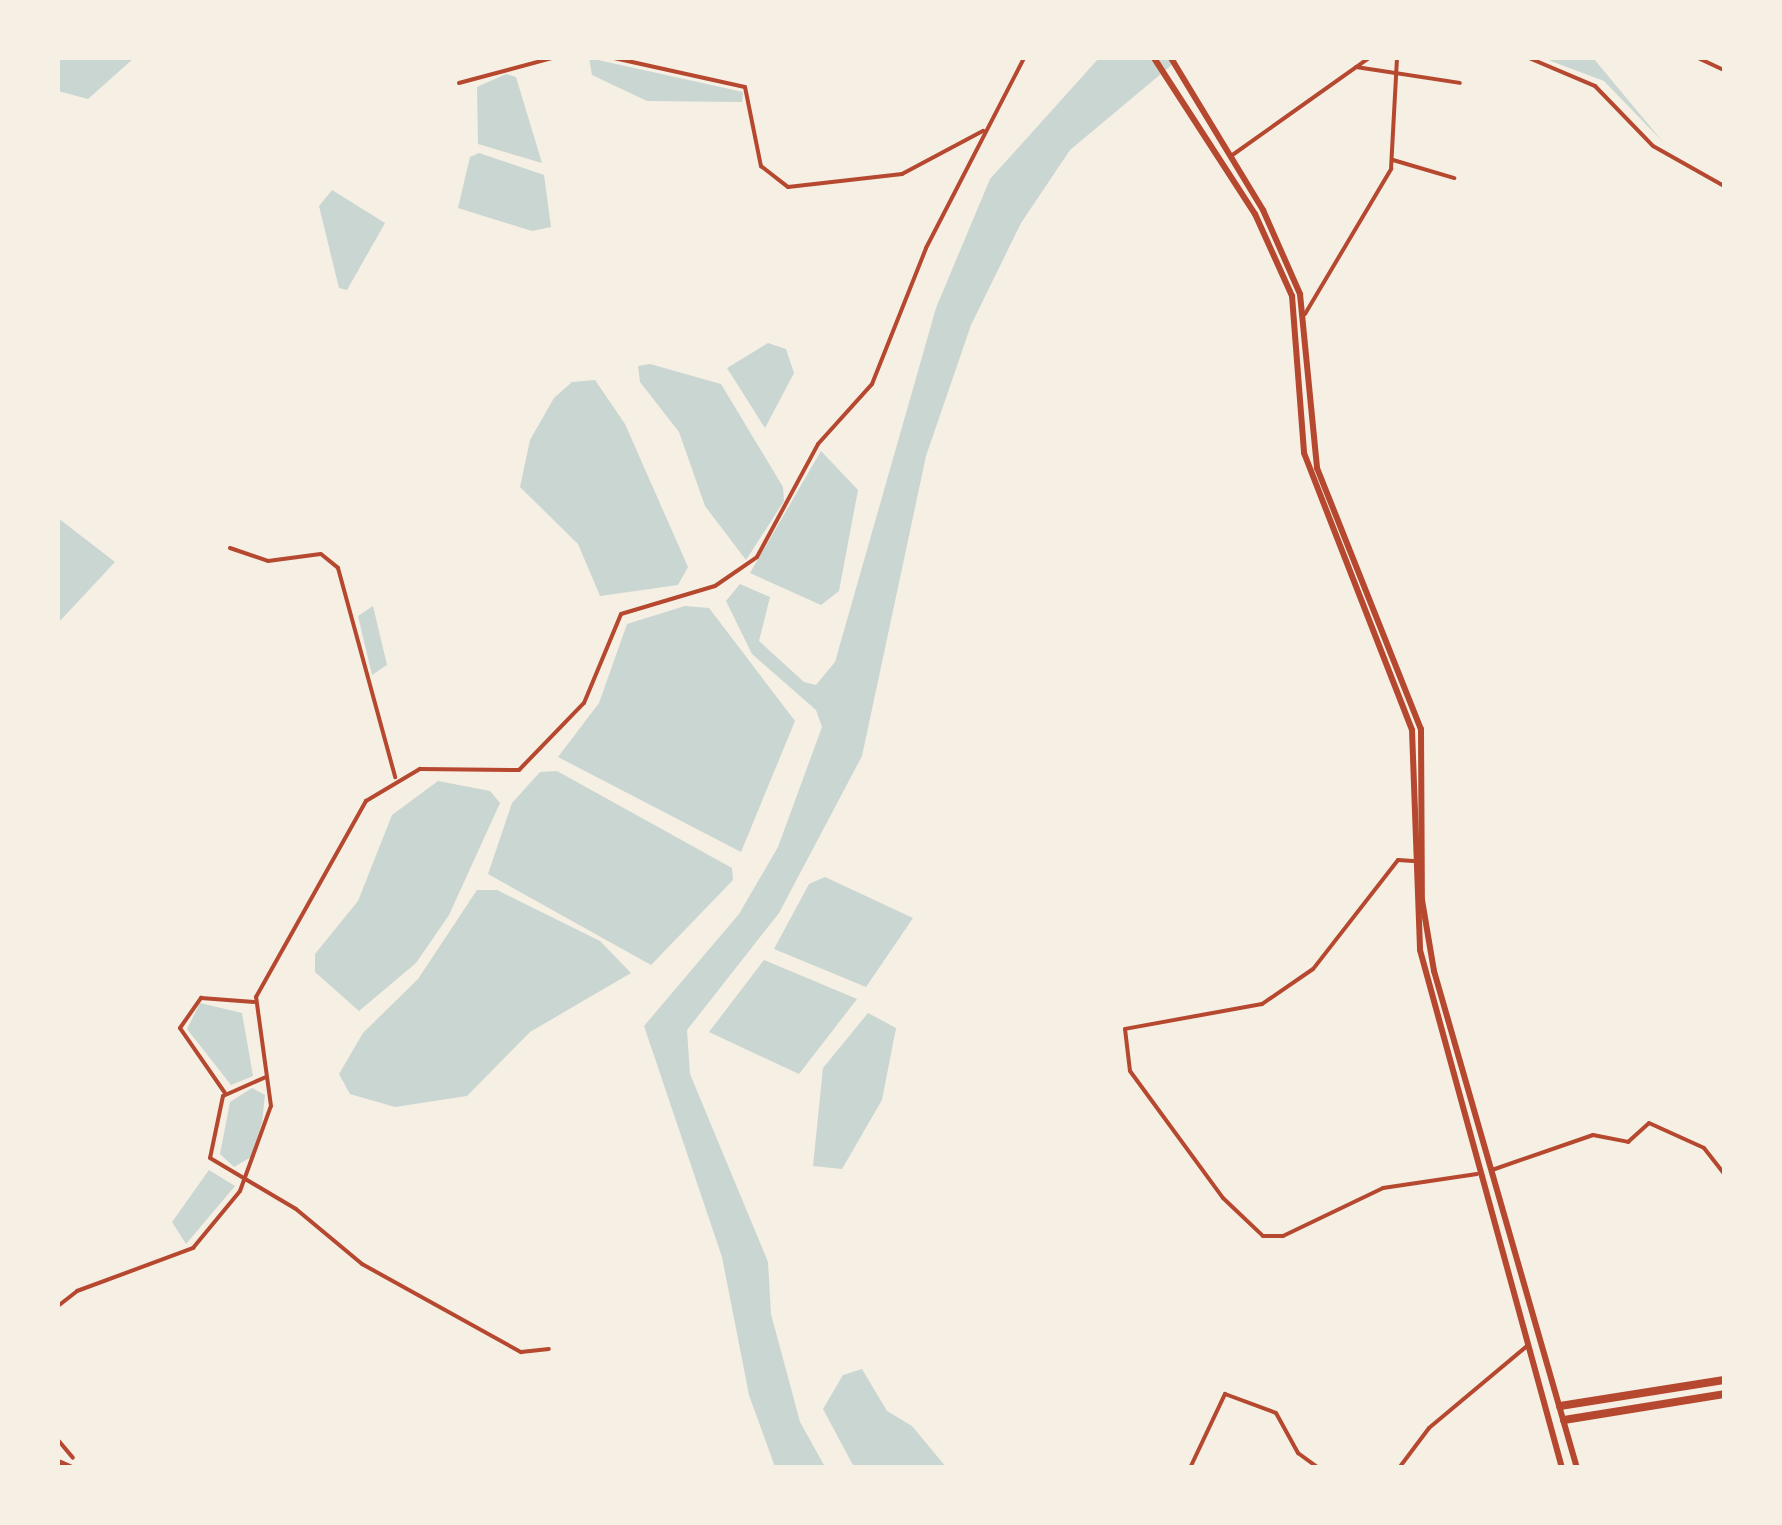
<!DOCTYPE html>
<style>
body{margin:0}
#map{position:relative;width:1782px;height:1525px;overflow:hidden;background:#f6efe4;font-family:"Archivo Narrow",sans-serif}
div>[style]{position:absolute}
.water>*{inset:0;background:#c9d6d2}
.minor>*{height:4px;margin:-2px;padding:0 2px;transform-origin:2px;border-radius:2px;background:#b5482f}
.primary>*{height:6px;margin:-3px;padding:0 3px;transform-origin:3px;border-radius:3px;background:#b5482f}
.motorway>*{height:8px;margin:-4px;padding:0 4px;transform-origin:4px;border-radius:4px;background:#b5482f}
span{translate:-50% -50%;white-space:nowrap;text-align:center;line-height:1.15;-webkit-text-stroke:10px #f6efe4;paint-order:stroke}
.frame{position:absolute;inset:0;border:60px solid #f6efe4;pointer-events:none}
</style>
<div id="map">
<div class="water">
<i style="clip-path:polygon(58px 58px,134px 58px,88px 99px,58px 91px)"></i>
<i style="clip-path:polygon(589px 58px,743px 92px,742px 102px,647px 101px,592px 75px)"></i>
<i style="clip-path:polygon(1099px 58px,1180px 58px,1070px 150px,1021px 223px,971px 325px,926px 456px,862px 756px,779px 913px,687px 1030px,690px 1074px,768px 1262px,771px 1314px,800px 1422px,825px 1467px,775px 1467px,749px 1395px,722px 1257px,644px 1026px,739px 914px,778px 847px,822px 727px,816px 710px,752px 654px,726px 601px,740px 584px,770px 597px,759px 641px,804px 682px,816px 685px,835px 662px,936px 308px,990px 179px)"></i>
<i style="clip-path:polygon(1543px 58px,1594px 59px,1663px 142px,1604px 81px)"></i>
<i style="clip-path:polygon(506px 74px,516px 77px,542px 163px,478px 144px,477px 87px)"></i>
<i style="clip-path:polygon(479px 153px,544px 175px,551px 227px,532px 231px,458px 208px,470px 157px)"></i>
<i style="clip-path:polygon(332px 190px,385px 223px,347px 290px,339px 288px,319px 206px)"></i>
<i style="clip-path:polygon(768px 343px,786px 349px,794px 373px,765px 428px,727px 368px)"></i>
<i style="clip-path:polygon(650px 364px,721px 384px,783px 487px,784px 501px,746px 560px,705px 506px,679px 432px,640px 382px,638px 366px)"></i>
<i style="clip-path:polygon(595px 380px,625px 424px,688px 567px,678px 585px,600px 596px,578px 544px,520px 487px,530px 440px,554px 398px,572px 382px)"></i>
<i style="clip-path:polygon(821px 451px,858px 490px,839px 591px,821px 605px,750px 573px)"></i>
<i style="clip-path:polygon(58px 518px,115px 562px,58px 623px)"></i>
<i style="clip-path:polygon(373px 606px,387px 665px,372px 675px,358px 616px)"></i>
<i style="clip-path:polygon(685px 606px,709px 608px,795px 721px,741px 852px,558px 757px,599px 703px,627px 624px)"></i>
<i style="clip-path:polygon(557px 771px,732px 868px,733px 880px,651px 965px,488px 874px,512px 803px,540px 772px)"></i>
<i style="clip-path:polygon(438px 781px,490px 791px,500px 803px,449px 915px,416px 963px,359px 1011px,315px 972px,315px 954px,358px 901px,392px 815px)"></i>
<i style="clip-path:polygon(825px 877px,913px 918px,866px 987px,774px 949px,809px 884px)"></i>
<i style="clip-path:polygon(477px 890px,497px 890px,600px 941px,631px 973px,530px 1032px,467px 1096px,395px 1107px,350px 1094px,339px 1074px,363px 1033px,418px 979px)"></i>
<i style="clip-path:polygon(764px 960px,857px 999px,799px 1074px,709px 1032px)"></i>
<i style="clip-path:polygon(200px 1003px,242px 1013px,253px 1076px,231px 1085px,187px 1029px)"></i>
<i style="clip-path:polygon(868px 1013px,896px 1028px,882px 1100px,842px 1169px,813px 1166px,823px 1068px)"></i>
<i style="clip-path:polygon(252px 1088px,265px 1095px,262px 1122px,251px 1157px,234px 1167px,220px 1154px,230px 1102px)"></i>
<i style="clip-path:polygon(209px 1170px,235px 1186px,186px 1244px,172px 1222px)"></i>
<i style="clip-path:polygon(862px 1369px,887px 1411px,912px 1426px,946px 1467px,854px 1467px,823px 1409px,843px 1375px)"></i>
</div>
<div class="minor">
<i style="left:614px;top:58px;width:134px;rotate:12.5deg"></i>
<i style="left:745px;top:87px;width:81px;rotate:78.6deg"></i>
<i style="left:761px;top:166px;width:34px;rotate:38deg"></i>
<i style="left:788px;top:187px;width:115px;rotate:-6.5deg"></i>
<i style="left:902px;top:174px;width:92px;rotate:-28deg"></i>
<i style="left:1529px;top:58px;width:72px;rotate:23deg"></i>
<i style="left:1595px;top:86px;width:83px;rotate:46deg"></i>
<i style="left:1653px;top:146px;width:81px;rotate:29.4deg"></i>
<i style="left:1698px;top:58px;width:29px;rotate:25deg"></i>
<i style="left:1356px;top:67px;width:105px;rotate:8.7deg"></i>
<i style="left:459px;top:83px;width:96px;rotate:-15deg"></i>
<i style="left:1231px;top:156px;width:169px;rotate:-35.4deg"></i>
<i style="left:1393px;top:160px;width:64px;rotate:16.4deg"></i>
<i style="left:1305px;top:314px;width:169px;rotate:-59.3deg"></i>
<i style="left:1391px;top:169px;width:111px;rotate:-86.9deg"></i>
<i style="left:230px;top:548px;width:40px;rotate:18.9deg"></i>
<i style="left:268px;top:561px;width:53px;rotate:-7.5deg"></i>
<i style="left:321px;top:554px;width:22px;rotate:39deg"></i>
<i style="left:338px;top:568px;width:217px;rotate:74.7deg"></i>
<i style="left:1413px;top:861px;width:15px;rotate:-176deg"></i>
<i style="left:1398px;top:860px;width:138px;rotate:127.9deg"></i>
<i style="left:1313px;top:969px;width:62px;rotate:145.5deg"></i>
<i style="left:1262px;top:1004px;width:139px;rotate:169.7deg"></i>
<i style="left:1125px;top:1029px;width:42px;rotate:83.2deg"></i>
<i style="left:1130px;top:1071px;width:157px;rotate:53.8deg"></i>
<i style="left:1223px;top:1198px;width:55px;rotate:43.5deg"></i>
<i style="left:1263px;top:1236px;width:20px"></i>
<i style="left:1283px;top:1236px;width:111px;rotate:-25.6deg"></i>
<i style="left:1383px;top:1188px;width:95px;rotate:-8.5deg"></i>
<i style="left:266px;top:1077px;width:47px;rotate:156.2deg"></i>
<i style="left:223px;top:1096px;width:63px;rotate:101.8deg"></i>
<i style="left:210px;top:1158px;width:100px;rotate:30.7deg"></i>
<i style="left:296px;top:1209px;width:86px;rotate:39.8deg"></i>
<i style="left:362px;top:1264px;width:182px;rotate:29deg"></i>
<i style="left:521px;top:1352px;width:28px;rotate:-6deg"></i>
<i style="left:225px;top:1093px;width:79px;rotate:-124.7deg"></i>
<i style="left:180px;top:1028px;width:37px;rotate:-55deg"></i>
<i style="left:201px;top:998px;width:53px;rotate:4.3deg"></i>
<i style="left:1492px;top:1170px;width:107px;rotate:-19.1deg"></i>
<i style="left:1593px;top:1135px;width:36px;rotate:11deg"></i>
<i style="left:1628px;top:1142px;width:28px;rotate:-42deg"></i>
<i style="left:1649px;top:1123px;width:60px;rotate:24.4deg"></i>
<i style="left:1704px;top:1148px;width:33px;rotate:52deg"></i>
<i style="left:58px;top:1306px;width:24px;rotate:-38deg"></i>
<i style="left:77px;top:1291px;width:124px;rotate:-20.3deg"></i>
<i style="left:193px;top:1248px;width:74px;rotate:-50.5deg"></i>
<i style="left:240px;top:1191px;width:90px;rotate:-70deg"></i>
<i style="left:271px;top:1106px;width:110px;rotate:-97.8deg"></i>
<i style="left:256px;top:997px;width:225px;rotate:-60.7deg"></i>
<i style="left:366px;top:801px;width:63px;rotate:-30.7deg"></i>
<i style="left:420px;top:769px;width:99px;rotate:0.6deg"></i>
<i style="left:519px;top:770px;width:93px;rotate:-45.9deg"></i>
<i style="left:584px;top:703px;width:96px;rotate:-67.4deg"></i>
<i style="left:621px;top:614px;width:98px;rotate:-16.6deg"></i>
<i style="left:715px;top:586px;width:51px;rotate:-34.6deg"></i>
<i style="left:757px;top:557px;width:128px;rotate:-61.6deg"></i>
<i style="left:818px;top:444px;width:81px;rotate:-48deg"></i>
<i style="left:872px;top:384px;width:146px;rotate:-68.3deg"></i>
<i style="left:926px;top:248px;width:214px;rotate:-62.7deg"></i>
<i style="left:58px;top:1440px;width:23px;rotate:50deg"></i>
<i style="left:1190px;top:1468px;width:82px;rotate:-64.7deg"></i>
<i style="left:1225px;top:1394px;width:54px;rotate:20.4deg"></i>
<i style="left:1276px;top:1413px;width:46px;rotate:61.2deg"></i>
<i style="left:1298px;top:1453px;width:26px;rotate:36deg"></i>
<i style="left:1399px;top:1468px;width:50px;rotate:-53.1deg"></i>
<i style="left:1429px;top:1428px;width:128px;rotate:-39.9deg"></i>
</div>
<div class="primary">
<i style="left:1154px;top:58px;width:186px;rotate:57.1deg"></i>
<i style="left:1255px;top:214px;width:90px;rotate:65.7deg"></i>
<i style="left:1292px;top:296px;width:157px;rotate:85.6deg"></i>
<i style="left:1304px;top:453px;width:297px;rotate:68.7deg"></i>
<i style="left:1412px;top:730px;width:220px;rotate:87.9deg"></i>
<i style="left:1420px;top:950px;width:537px;rotate:74.67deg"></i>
<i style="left:1171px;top:58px;width:178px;rotate:58.8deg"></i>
<i style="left:1263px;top:210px;width:92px;rotate:66.2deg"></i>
<i style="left:1300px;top:294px;width:175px;rotate:84.4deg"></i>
<i style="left:1317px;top:468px;width:281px;rotate:68.3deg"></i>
<i style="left:1421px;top:729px;width:171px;rotate:89.7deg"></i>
<i style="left:1422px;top:900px;width:72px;rotate:80.4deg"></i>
<i style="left:1434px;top:971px;width:517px;rotate:73.95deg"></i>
</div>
<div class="motorway">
<i style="left:1560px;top:1406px;width:166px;rotate:-9deg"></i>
<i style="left:1564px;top:1420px;width:162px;rotate:-9.2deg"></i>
<i style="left:58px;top:1463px;width:13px;rotate:23deg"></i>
</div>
<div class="frame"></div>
</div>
